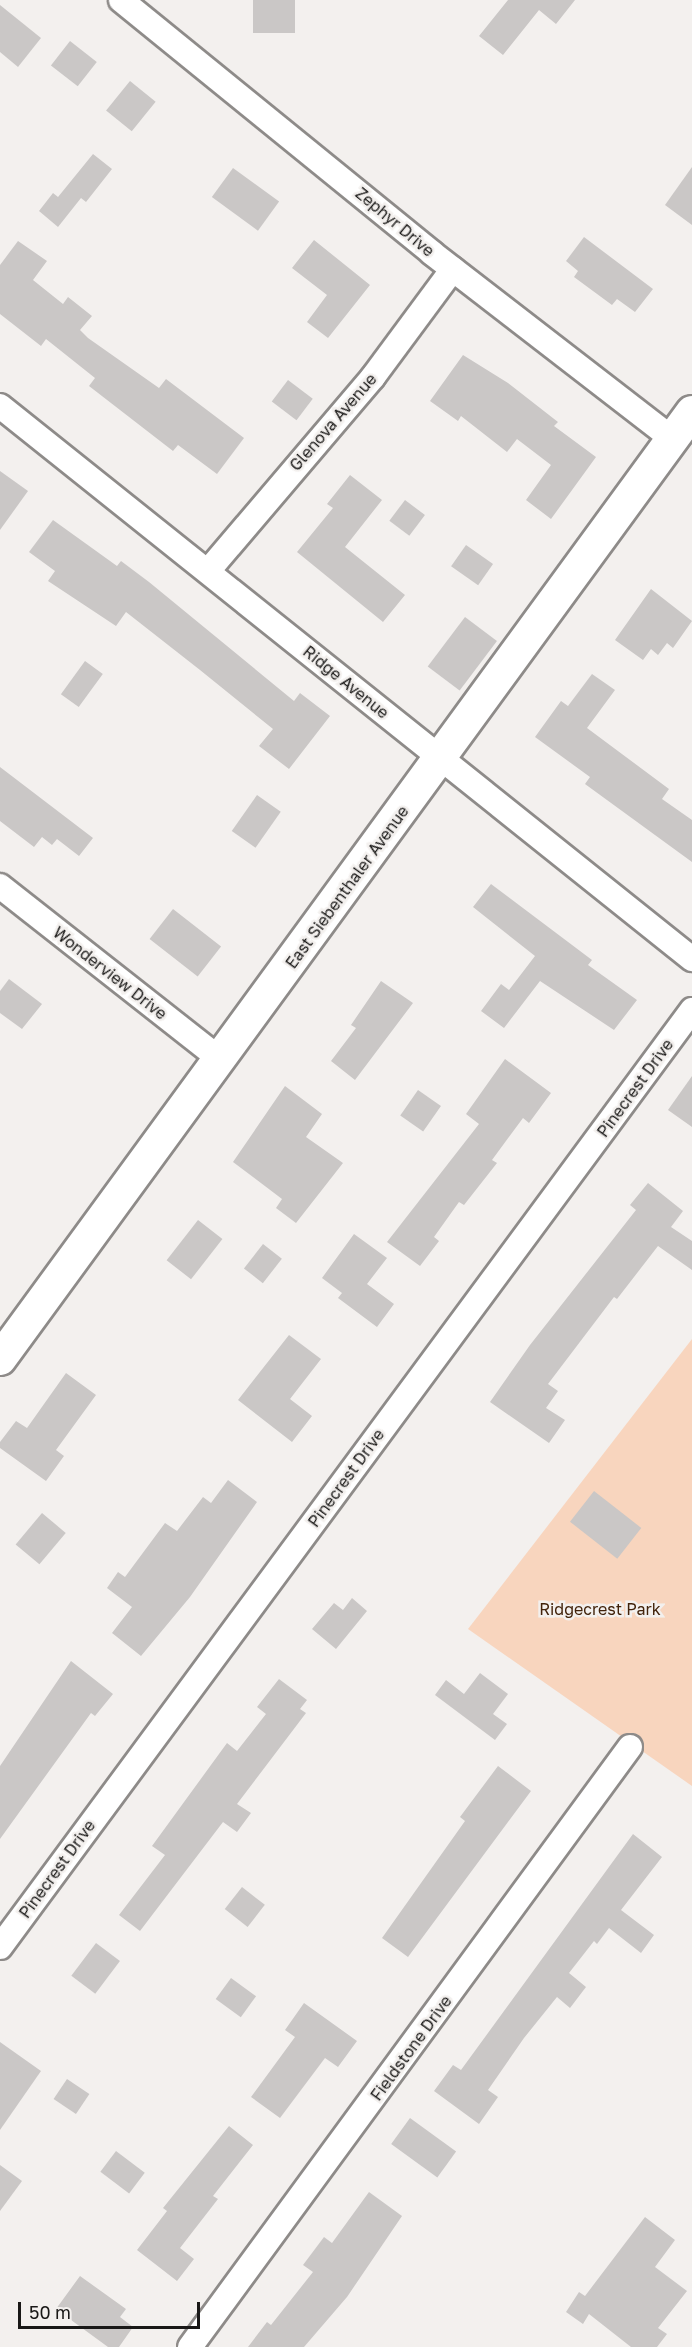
<!DOCTYPE html>
<style>
body{margin:0}
#map{position:relative;width:692px;height:2347px;overflow:hidden;background:#f3f0ee;font-family:"Golos Text",sans-serif}
div>[style]{position:absolute}
.green>*{inset:0;background:#f8d5be}
.building>*{inset:0;background:#cac7c6;transform-origin:0 0}
.roads{filter:drop-shadow(2px 0 #8e8b89) drop-shadow(-2px 0 #8e8b89) drop-shadow(0 2px #8e8b89) drop-shadow(0 -2px #8e8b89)}
.minor>*{height:24px;margin:-12px;padding:0 12px;transform-origin:12px;border-radius:12px;background:#fff}
.major>*{height:32px;margin:-16px;padding:0 16px;transform-origin:16px;border-radius:16px;background:#fff}
span{translate:-50% -50%;white-space:nowrap;text-align:center;line-height:1.15;-webkit-text-stroke:5px #f3f0ee;paint-order:stroke}
.street-label{font-size:16px;color:#191817}
.park-label{font-size:16px;color:#41220a}
.scale{position:absolute;left:18px;top:2302px;width:182px;height:27px;box-sizing:border-box;border:3px solid #191817;border-top:0;padding-left:8px;font-size:18px;line-height:21px;white-space:nowrap;color:#191817;-webkit-text-stroke:4px #f3f0ee;paint-order:stroke}
</style>
<div id="map">
<div class="green">
<i style="clip-path:polygon(692px 1339px,692px 1786px,468px 1629px)"></i>
</div>
<div class="building">
<i style="left:253px;top:0;width:42px;height:33px"></i>
<i style="clip-path:polygon(508px 0,575px 0,556px 24px,539px 10px,503px 55px,479px 36px)"></i>
<i style="clip-path:polygon(0 5px,41px 38px,18px 67px,0 52px)"></i>
<i style="left:70px;top:41px;width:34px;height:31px;rotate:38deg"></i>
<i style="left:130px;top:81px;width:33px;height:38px;rotate:39deg"></i>
<i style="clip-path:polygon(93px 154px,112px 169px,86px 202px,81px 198px,58px 227px,39px 211px,53px 193px,58px 197px)"></i>
<i style="clip-path:polygon(692px 167px,692px 225px,665px 205px)"></i>
<i style="left:233px;top:168px;width:57px;height:36px;rotate:36deg"></i>
<i style="clip-path:polygon(584px 237px,653px 289px,635px 312px,617px 299px,612px 305px,574px 277px,578px 271px,566px 261px)"></i>
<i style="clip-path:polygon(314px 240px,370px 285px,328px 338px,307px 322px,327px 295px,292px 268px)"></i>
<i style="clip-path:polygon(18px 241px,47px 261px,33px 280px,63px 304px,68px 297px,92px 316px,80px 330px,88px 338px,159px 388px,166px 379px,244px 438px,217px 474px,178px 445px,173px 451px,89px 386px,95px 378px,46px 339px,41px 346px,0 314px,0 265px)"></i>
<i style="clip-path:polygon(463px 355px,508px 383px,558px 422px,554px 426px,596px 457px,551px 519px,526px 500px,551px 465px,517px 439px,507px 452px,461px 416px,458px 421px,430px 401px)"></i>
<i style="left:288px;top:380px;width:31px;height:27px;rotate:37deg"></i>
<i style="clip-path:polygon(0 471px,28px 491px,0 530px)"></i>
<i style="clip-path:polygon(350px 475px,382px 500px,345px 547px,405px 595px,383px 622px,297px 552px,333px 508px,327px 504px)"></i>
<i style="left:405px;top:500px;width:25px;height:26px;rotate:37deg"></i>
<i style="clip-path:polygon(53px 520px,117px 566px,121px 561px,149px 582px,294px 701px,300px 693px,330px 716px,289px 769px,259px 746px,273px 729px,200px 670px,126px 612px,116px 626px,48px 581px,55px 571px,29px 552px)"></i>
<i style="left:466px;top:545px;width:33px;height:26px;rotate:35deg"></i>
<i style="clip-path:polygon(651px 589px,692px 621px,673px 648px,667px 643px,658px 655px,651px 649px,643px 660px,615px 640px)"></i>
<i style="left:465px;top:617px;width:40px;height:62px;rotate:37deg"></i>
<i style="left:85px;top:661px;width:22px;height:41px;rotate:36deg"></i>
<i style="clip-path:polygon(592px 674px,615px 690px,587px 728px,669px 789px,662px 799px,692px 820px,692px 862px,585px 784px,590px 777px,535px 737px,561px 701px,568px 706px)"></i>
<i style="clip-path:polygon(0 767px,93px 838px,79px 856px,57px 839px,52px 845px,42px 837px,34px 847px,0 821px)"></i>
<i style="left:257px;top:795px;width:29px;height:44px;rotate:35deg"></i>
<i style="clip-path:polygon(491px 884px,592px 960px,588px 965px,637px 1000px,614px 1030px,540px 981px,504px 1028px,481px 1011px,501px 984px,509px 990px,535px 956px,473px 907px)"></i>
<i style="left:173px;top:909px;width:61px;height:38px;rotate:38deg"></i>
<i style="clip-path:polygon(9px 979px,42px 1004px,22px 1029px,0 1013px,0 991px)"></i>
<i style="clip-path:polygon(381px 981px,413px 1003px,355px 1080px,331px 1061px,356px 1028px,351px 1025px)"></i>
<i style="clip-path:polygon(505px 1059px,551px 1093px,529px 1123px,523px 1118px,492px 1160px,497px 1163px,464px 1205px,459px 1202px,434px 1237px,439px 1241px,420px 1266px,387px 1242px,479px 1124px,466px 1114px)"></i>
<i style="clip-path:polygon(692px 1076px,692px 1127px,668px 1110px)"></i>
<i style="clip-path:polygon(285px 1086px,322px 1114px,306px 1137px,343px 1163px,296px 1223px,276px 1208px,282px 1199px,233px 1162px)"></i>
<i style="left:418px;top:1090px;width:28px;height:31px;rotate:35deg"></i>
<i style="clip-path:polygon(648px 1183px,683px 1211px,671px 1227px,692px 1241px,692px 1270px,658px 1246px,617px 1299px,614px 1297px,548px 1384px,558px 1391px,546px 1408px,565px 1420px,549px 1443px,490px 1402px,530px 1345px,636px 1210px,630px 1205px)"></i>
<i style="left:198px;top:1220px;width:31px;height:51px;rotate:38deg"></i>
<i style="clip-path:polygon(354px 1234px,387px 1258px,367px 1284px,394px 1304px,377px 1327px,338px 1298px,342px 1293px,322px 1278px)"></i>
<i style="left:263px;top:1244px;width:24px;height:31px;rotate:38deg"></i>
<i style="clip-path:polygon(289px 1335px,321px 1359px,290px 1399px,312px 1416px,292px 1442px,238px 1400px)"></i>
<i style="clip-path:polygon(66px 1373px,96px 1395px,56px 1450px,64px 1456px,46px 1481px,0 1448px,0 1442px,16px 1421px,27px 1428px)"></i>
<i style="clip-path:polygon(228px 1480px,257px 1502px,190px 1597px,141px 1656px,112px 1633px,132px 1607px,107px 1588px,118px 1572px,125px 1577px,165px 1523px,177px 1531px,203px 1497px,211px 1503px)"></i>
<i style="left:594px;top:1491px;width:60px;height:39px;rotate:38deg"></i>
<i style="left:42px;top:1513px;width:31px;height:41px;rotate:40deg"></i>
<i style="clip-path:polygon(352px 1598px,367px 1611px,336px 1649px,312px 1629px,334px 1603px,343px 1610px)"></i>
<i style="clip-path:polygon(71px 1661px,113px 1694px,95px 1716px,91px 1713px,0 1839px,0 1766px)"></i>
<i style="clip-path:polygon(480px 1673px,508px 1694px,493px 1714px,507px 1724px,495px 1740px,435px 1695px,446px 1680px,464px 1694px)"></i>
<i style="clip-path:polygon(279px 1679px,307px 1700px,300px 1709px,306px 1713px,237px 1804px,251px 1813px,237px 1832px,223px 1822px,140px 1931px,119px 1915px,165px 1855px,152px 1846px,227px 1743px,237px 1751px,266px 1714px,257px 1707px)"></i>
<i style="clip-path:polygon(498px 1766px,531px 1791px,408px 1957px,382px 1938px,465px 1821px,460px 1817px)"></i>
<i style="clip-path:polygon(633px 1834px,662px 1857px,621px 1910px,654px 1935px,641px 1953px,609px 1928px,597px 1944px,594px 1941px,569px 1973px,586px 1987px,570px 2008px,557px 1997px,524px 2038px,488px 2090px,498px 2097px,479px 2124px,434px 2091px,453px 2065px,461px 2070px)"></i>
<i style="left:242px;top:1887px;width:29px;height:28px;rotate:38deg"></i>
<i style="left:96px;top:1943px;width:30px;height:41px;rotate:37deg"></i>
<i style="left:231px;top:1978px;width:31px;height:26px;rotate:36deg"></i>
<i style="clip-path:polygon(304px 2003px,357px 2041px,338px 2067px,325px 2058px,280px 2118px,251px 2097px,295px 2037px,285px 2030px)"></i>
<i style="clip-path:polygon(0 2042px,41px 2071px,0 2130px)"></i>
<i style="left:67px;top:2079px;width:27px;height:24px;rotate:34deg"></i>
<i style="left:410px;top:2118px;width:57px;height:32px;rotate:36deg"></i>
<i style="clip-path:polygon(229px 2126px,253px 2145px,213px 2196px,218px 2199px,180px 2248px,194px 2259px,177px 2281px,137px 2250px,167px 2211px,163px 2208px)"></i>
<i style="left:116px;top:2151px;width:36px;height:26px;rotate:37deg"></i>
<i style="clip-path:polygon(0 2165px,22px 2181px,0 2211px)"></i>
<i style="clip-path:polygon(369px 2192px,402px 2216px,347px 2297px,304px 2347px,248px 2347px,267px 2322px,271px 2325px,313px 2272px,303px 2265px,324px 2237px,332px 2243px)"></i>
<i style="clip-path:polygon(645px 2217px,675px 2240px,655px 2267px,687px 2291px,658px 2328px,667px 2334px,657px 2347px,631px 2347px,589px 2314px,583px 2324px,566px 2312px,579px 2292px,585px 2296px)"></i>
<i style="clip-path:polygon(80px 2276px,126px 2309px,120px 2317px,133px 2327px,119px 2347px,108px 2347px,56px 2309px)"></i>
</div>
<div class="roads">
<div class="minor">
<i style="left:121px;top:0;width:401px;rotate:39.1deg"></i>
<i style="left:432px;top:253px;width:304px;rotate:37.7deg"></i>
<i style="left:0;top:406px;width:886px;rotate:38.63deg"></i>
<i style="left:208px;top:571px;width:255px;rotate:-49.6deg"></i>
<i style="left:373px;top:377px;width:134px;rotate:-53.5deg"></i>
<i style="left:0;top:886px;width:281px;rotate:38.2deg"></i>
<i style="left:0;top:1947px;width:1165px;rotate:-53.55deg"></i>
<i style="left:190px;top:2347px;width:744px;rotate:-53.75deg"></i>
</div>
<div class="major">
<i style="left:0;top:1359px;width:1173px;rotate:-53.84deg"></i>
</div>
</div>
<div class="street-label">
<span style="left:395px;top:222px;rotate:40deg">Zephyr Drive</span>
<span style="left:333px;top:422px;rotate:-49deg">Glenova Avenue</span>
<span style="left:346px;top:682px;rotate:39deg">Ridge Avenue</span>
<span style="left:347px;top:887px;rotate:-54deg">East Siebenthaler Avenue</span>
<span style="left:110px;top:973px;rotate:38deg">Wonderview Drive</span>
<span style="left:635px;top:1088px;rotate:-54deg">Pinecrest Drive</span>
<span style="left:346px;top:1478px;rotate:-54deg">Pinecrest Drive</span>
<span style="left:57px;top:1869px;rotate:-54deg">Pinecrest Drive</span>
<span style="left:411px;top:2048px;rotate:-54deg">Fieldstone Drive</span>
</div>
<div class="park-label">
<span style="left:600px;top:1609px">Ridgecrest Park</span>
</div>
<div class="scale">50 m</div>
</div>
